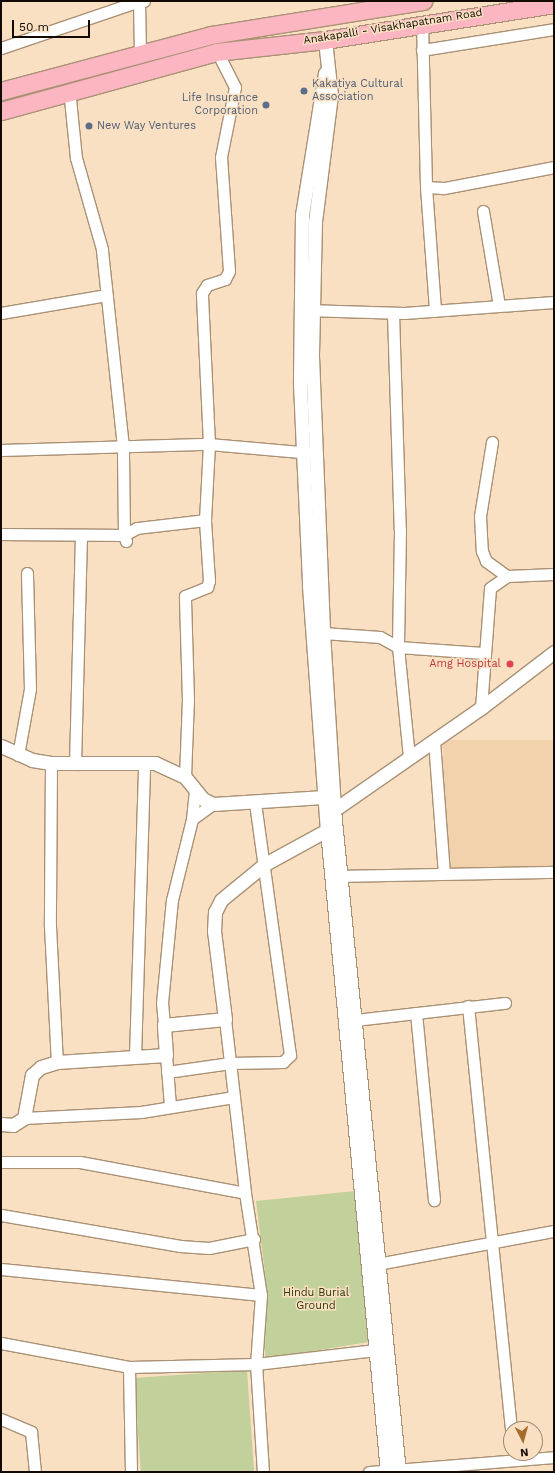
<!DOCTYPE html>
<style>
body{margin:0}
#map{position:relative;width:555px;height:1473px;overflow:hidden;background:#fae0c2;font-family:"Work Sans",sans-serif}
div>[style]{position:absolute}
.built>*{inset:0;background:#f1d2ad;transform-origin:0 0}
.green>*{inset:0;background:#c2d19b;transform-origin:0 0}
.roads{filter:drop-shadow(1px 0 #a99175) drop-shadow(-1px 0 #a99175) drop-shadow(0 1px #a99175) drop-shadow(0 -1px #a99175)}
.minor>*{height:11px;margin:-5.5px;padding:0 5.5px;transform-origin:5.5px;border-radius:5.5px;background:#fff}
.tertiary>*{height:13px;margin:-6.5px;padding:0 6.5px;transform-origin:6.5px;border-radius:6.5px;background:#fff}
.primary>*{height:17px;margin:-8.5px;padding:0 8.5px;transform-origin:8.5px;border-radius:8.5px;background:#fbb6c1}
.dots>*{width:11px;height:11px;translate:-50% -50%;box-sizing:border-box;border:2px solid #fae0c2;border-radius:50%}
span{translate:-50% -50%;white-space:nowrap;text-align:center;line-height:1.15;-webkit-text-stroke:3px #fae0c2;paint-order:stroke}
.street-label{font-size:11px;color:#120a02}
.service-label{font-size:11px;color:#4e5e75}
.left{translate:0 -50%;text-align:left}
.right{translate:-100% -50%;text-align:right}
.health-label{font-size:11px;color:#be3a42}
.park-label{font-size:11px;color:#2e380b}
.frame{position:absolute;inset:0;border:2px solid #120a02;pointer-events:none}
.north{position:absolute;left:503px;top:1421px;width:40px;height:40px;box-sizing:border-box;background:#fae0c2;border:1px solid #9d8a75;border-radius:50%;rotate:174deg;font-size:11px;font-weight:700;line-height:16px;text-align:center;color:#120a02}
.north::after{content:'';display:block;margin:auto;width:14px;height:18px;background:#a66c2c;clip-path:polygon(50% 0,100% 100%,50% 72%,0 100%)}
.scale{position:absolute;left:12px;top:20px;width:78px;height:18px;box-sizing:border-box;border:2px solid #120a02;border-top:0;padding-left:5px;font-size:12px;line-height:14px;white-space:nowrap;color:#120a02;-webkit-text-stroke:3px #fae0c2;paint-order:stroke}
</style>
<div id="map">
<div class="built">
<i style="left:554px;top:740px;width:129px;height:111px;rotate:90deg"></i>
</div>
<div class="green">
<i style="clip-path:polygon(355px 1191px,369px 1342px,265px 1359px,266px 1281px,256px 1201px)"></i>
<i style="left:247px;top:1370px;width:102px;height:113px;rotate:86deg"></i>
</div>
<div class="roads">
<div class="minor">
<i style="left:422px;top:22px;width:165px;rotate:88.6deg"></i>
<i style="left:426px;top:187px;width:18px;rotate:3deg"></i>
<i style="left:444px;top:188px;width:112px;rotate:-10.8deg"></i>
<i style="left:1px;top:48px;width:146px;rotate:-18.8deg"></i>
<i style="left:422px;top:50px;width:134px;rotate:-9deg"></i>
<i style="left:140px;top:53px;width:51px;rotate:-91.1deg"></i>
<i style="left:139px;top:2px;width:5px;rotate:-11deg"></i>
<i style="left:426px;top:187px;width:124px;rotate:85.8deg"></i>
<i style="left:483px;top:211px;width:96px;rotate:80.4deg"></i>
<i style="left:305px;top:310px;width:99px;rotate:1.7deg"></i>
<i style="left:404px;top:313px;width:150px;rotate:-4.2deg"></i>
<i style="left:1px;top:313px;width:107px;rotate:-9.7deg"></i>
<i style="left:393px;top:313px;width:217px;rotate:88.2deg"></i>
<i style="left:400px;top:530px;width:117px;rotate:91deg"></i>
<i style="left:398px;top:647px;width:112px;rotate:84.3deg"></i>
<i style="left:492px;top:442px;width:75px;rotate:99.2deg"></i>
<i style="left:480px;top:516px;width:35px;rotate:87deg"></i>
<i style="left:482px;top:551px;width:11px;rotate:68deg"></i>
<i style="left:486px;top:561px;width:26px;rotate:36deg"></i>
<i style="left:1px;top:450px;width:208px;rotate:-1.7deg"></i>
<i style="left:209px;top:444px;width:103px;rotate:5deg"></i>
<i style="left:1px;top:534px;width:123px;rotate:0.5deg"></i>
<i style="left:124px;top:535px;width:88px;rotate:-90.7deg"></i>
<i style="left:123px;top:447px;width:199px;rotate:-96.1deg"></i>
<i style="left:102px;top:249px;width:95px;rotate:-105.9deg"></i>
<i style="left:76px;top:158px;width:59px;rotate:-95.8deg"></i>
<i style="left:126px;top:541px;width:6px;rotate:-108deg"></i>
<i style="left:124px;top:535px;width:15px;rotate:-28deg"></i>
<i style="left:137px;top:528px;width:68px;rotate:-6.7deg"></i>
<i style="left:323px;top:633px;width:57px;rotate:4deg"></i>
<i style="left:380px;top:637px;width:21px;rotate:29deg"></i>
<i style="left:398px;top:647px;width:85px;rotate:4deg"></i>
<i style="left:481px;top:708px;width:120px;rotate:-85.7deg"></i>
<i style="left:490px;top:588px;width:21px;rotate:-35deg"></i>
<i style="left:507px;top:576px;width:47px;rotate:-2.4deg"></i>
<i style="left:434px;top:741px;width:133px;rotate:85.7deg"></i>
<i style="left:18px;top:755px;width:67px;rotate:-79.7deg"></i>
<i style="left:30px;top:689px;width:116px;rotate:-91.5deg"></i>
<i style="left:51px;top:763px;width:163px;rotate:90.4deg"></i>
<i style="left:50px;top:926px;width:136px;rotate:87.1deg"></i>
<i style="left:75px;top:764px;width:229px;rotate:-88.5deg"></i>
<i style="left:185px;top:777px;width:77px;rotate:-87.8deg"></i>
<i style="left:188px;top:700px;width:104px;rotate:-91.7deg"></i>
<i style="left:185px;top:596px;width:24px;rotate:-22deg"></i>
<i style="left:207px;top:587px;width:6px;rotate:-72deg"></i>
<i style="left:209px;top:581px;width:61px;rotate:-93.8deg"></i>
<i style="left:205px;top:520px;width:76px;rotate:-87deg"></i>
<i style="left:209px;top:444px;width:151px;rotate:-92.7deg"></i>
<i style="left:202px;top:293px;width:9px;rotate:-58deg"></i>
<i style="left:207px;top:285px;width:19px;rotate:-18deg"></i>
<i style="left:225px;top:279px;width:9px;rotate:-63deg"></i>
<i style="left:229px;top:271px;width:114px;rotate:-94deg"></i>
<i style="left:221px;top:157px;width:71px;rotate:-78.7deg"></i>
<i style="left:235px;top:87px;width:31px;rotate:-117deg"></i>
<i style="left:192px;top:819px;width:26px;rotate:-36deg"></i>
<i style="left:341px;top:876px;width:213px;rotate:-1.1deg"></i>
<i style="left:468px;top:1006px;width:425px;rotate:84.2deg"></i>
<i style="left:416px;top:1013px;width:188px;rotate:84.5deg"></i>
<i style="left:225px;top:1019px;width:175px;rotate:83.4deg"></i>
<i style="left:245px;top:1193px;width:103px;rotate:81.1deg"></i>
<i style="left:261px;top:1295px;width:69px;rotate:94.1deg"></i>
<i style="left:256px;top:1364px;width:108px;rotate:86.3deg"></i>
<i style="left:355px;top:1020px;width:151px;rotate:-6.5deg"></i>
<i style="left:164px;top:1025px;width:22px;rotate:-95deg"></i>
<i style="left:162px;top:1003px;width:103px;rotate:-84.5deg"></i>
<i style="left:172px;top:900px;width:83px;rotate:-76.1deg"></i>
<i style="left:192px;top:819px;width:30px;rotate:-84deg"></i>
<i style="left:166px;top:1055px;width:51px;rotate:85.5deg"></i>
<i style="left:135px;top:1056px;width:294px;rotate:-88.2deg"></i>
<i style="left:167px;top:1072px;width:64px;rotate:-8.1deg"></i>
<i style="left:230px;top:1063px;width:53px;rotate:-1.1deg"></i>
<i style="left:283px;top:1062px;width:10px;rotate:-45deg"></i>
<i style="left:290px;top:1055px;width:254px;rotate:-97.9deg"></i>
<i style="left:24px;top:1118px;width:117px;rotate:-2.9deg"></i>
<i style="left:141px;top:1112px;width:94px;rotate:-9.2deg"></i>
<i style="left:1px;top:1162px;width:79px"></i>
<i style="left:80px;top:1162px;width:168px;rotate:10.6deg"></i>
<i style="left:1px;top:1215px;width:182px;rotate:9.8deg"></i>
<i style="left:180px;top:1246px;width:29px;rotate:4deg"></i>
<i style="left:209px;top:1248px;width:46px;rotate:-11.3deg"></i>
<i style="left:372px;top:1265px;width:185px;rotate:-10.6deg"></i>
<i style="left:1px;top:1269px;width:261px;rotate:5.7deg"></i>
<i style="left:1px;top:1343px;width:130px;rotate:10.6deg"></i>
<i style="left:1px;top:1419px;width:33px;rotate:23deg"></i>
<i style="left:31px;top:1432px;width:40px;rotate:84.3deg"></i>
<i style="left:131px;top:1472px;width:105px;rotate:-91.1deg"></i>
<i style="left:129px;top:1367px;width:127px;rotate:-1.4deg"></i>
<i style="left:256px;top:1364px;width:120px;rotate:-6.7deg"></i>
<i style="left:369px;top:1472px;width:186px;rotate:-4.6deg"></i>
</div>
<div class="tertiary">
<i style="left:325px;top:40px;width:55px;rotate:83.8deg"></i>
<i style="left:331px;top:95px;width:128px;rotate:97.2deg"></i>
<i style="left:315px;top:222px;width:134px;rotate:91.3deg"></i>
<i style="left:312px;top:356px;width:277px;rotate:87.7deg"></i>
<i style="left:323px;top:633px;width:177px;rotate:86.4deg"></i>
<i style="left:334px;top:810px;width:665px;rotate:84.39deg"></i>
<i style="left:325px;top:73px;width:144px;rotate:99.2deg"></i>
<i style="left:302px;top:215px;width:169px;rotate:90.7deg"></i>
<i style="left:300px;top:384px;width:202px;rotate:87.4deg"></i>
<i style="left:309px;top:586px;width:245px;rotate:85.8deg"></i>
<i style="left:327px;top:830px;width:645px;rotate:84.66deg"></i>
<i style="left:1px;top:746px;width:34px;rotate:24deg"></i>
<i style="left:32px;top:760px;width:19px;rotate:9deg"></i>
<i style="left:51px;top:763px;width:104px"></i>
<i style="left:155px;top:763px;width:33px;rotate:25deg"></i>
<i style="left:185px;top:777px;width:28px;rotate:51deg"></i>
<i style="left:203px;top:799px;width:11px;rotate:27deg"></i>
<i style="left:213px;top:804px;width:111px;rotate:-3.6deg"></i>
<i style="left:1px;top:1124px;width:12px;rotate:5deg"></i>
<i style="left:13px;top:1125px;width:13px;rotate:-32deg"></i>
<i style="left:24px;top:1118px;width:44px;rotate:-79.5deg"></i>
<i style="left:32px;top:1075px;width:12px;rotate:-42deg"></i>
<i style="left:41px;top:1067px;width:17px;rotate:-17deg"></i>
<i style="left:57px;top:1062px;width:109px;rotate:-3.7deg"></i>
<i style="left:166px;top:1055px;width:30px;rotate:-94deg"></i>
<i style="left:164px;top:1025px;width:61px;rotate:-5.6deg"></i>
<i style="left:225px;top:1019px;width:89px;rotate:-97.1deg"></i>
<i style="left:214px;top:931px;width:19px;rotate:-87deg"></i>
<i style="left:215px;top:912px;width:13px;rotate:-63deg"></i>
<i style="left:221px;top:900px;width:57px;rotate:-39.3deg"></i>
<i style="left:265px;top:864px;width:71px;rotate:-28.7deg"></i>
<i style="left:327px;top:830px;width:21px;rotate:-71deg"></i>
<i style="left:334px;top:810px;width:179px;rotate:-34.8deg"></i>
<i style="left:481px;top:708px;width:92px;rotate:-37.5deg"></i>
</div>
<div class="primary">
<i style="left:1px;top:91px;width:217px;rotate:-14.9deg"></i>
<i style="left:211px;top:35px;width:215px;rotate:-9.1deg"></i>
<i style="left:1px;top:111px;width:223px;rotate:-15.3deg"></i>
<i style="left:216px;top:52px;width:110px;rotate:-6.3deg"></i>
<i style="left:325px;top:40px;width:232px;rotate:-8.9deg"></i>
</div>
</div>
<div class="dots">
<i style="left:304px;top:91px;background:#5c6f8a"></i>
<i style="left:266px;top:105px;background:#5c6f8a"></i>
<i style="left:89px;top:126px;background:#5c6f8a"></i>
<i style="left:510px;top:664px;background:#e0444e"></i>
</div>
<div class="street-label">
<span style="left:393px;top:27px;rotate:-9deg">Anakapalli - Visakhapatnam Road</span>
</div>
<div class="service-label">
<span class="left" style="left:312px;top:91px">Kakatiya Cultural<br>Association</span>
<span class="right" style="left:258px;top:105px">Life Insurance<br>Corporation</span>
<span class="left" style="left:97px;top:126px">New Way Ventures</span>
</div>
<div class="health-label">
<span class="right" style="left:501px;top:664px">Amg Hospital</span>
</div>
<div class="park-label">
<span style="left:316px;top:1300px">Hindu Burial<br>Ground</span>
</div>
<div class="frame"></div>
<div class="north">N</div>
<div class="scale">50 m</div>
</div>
